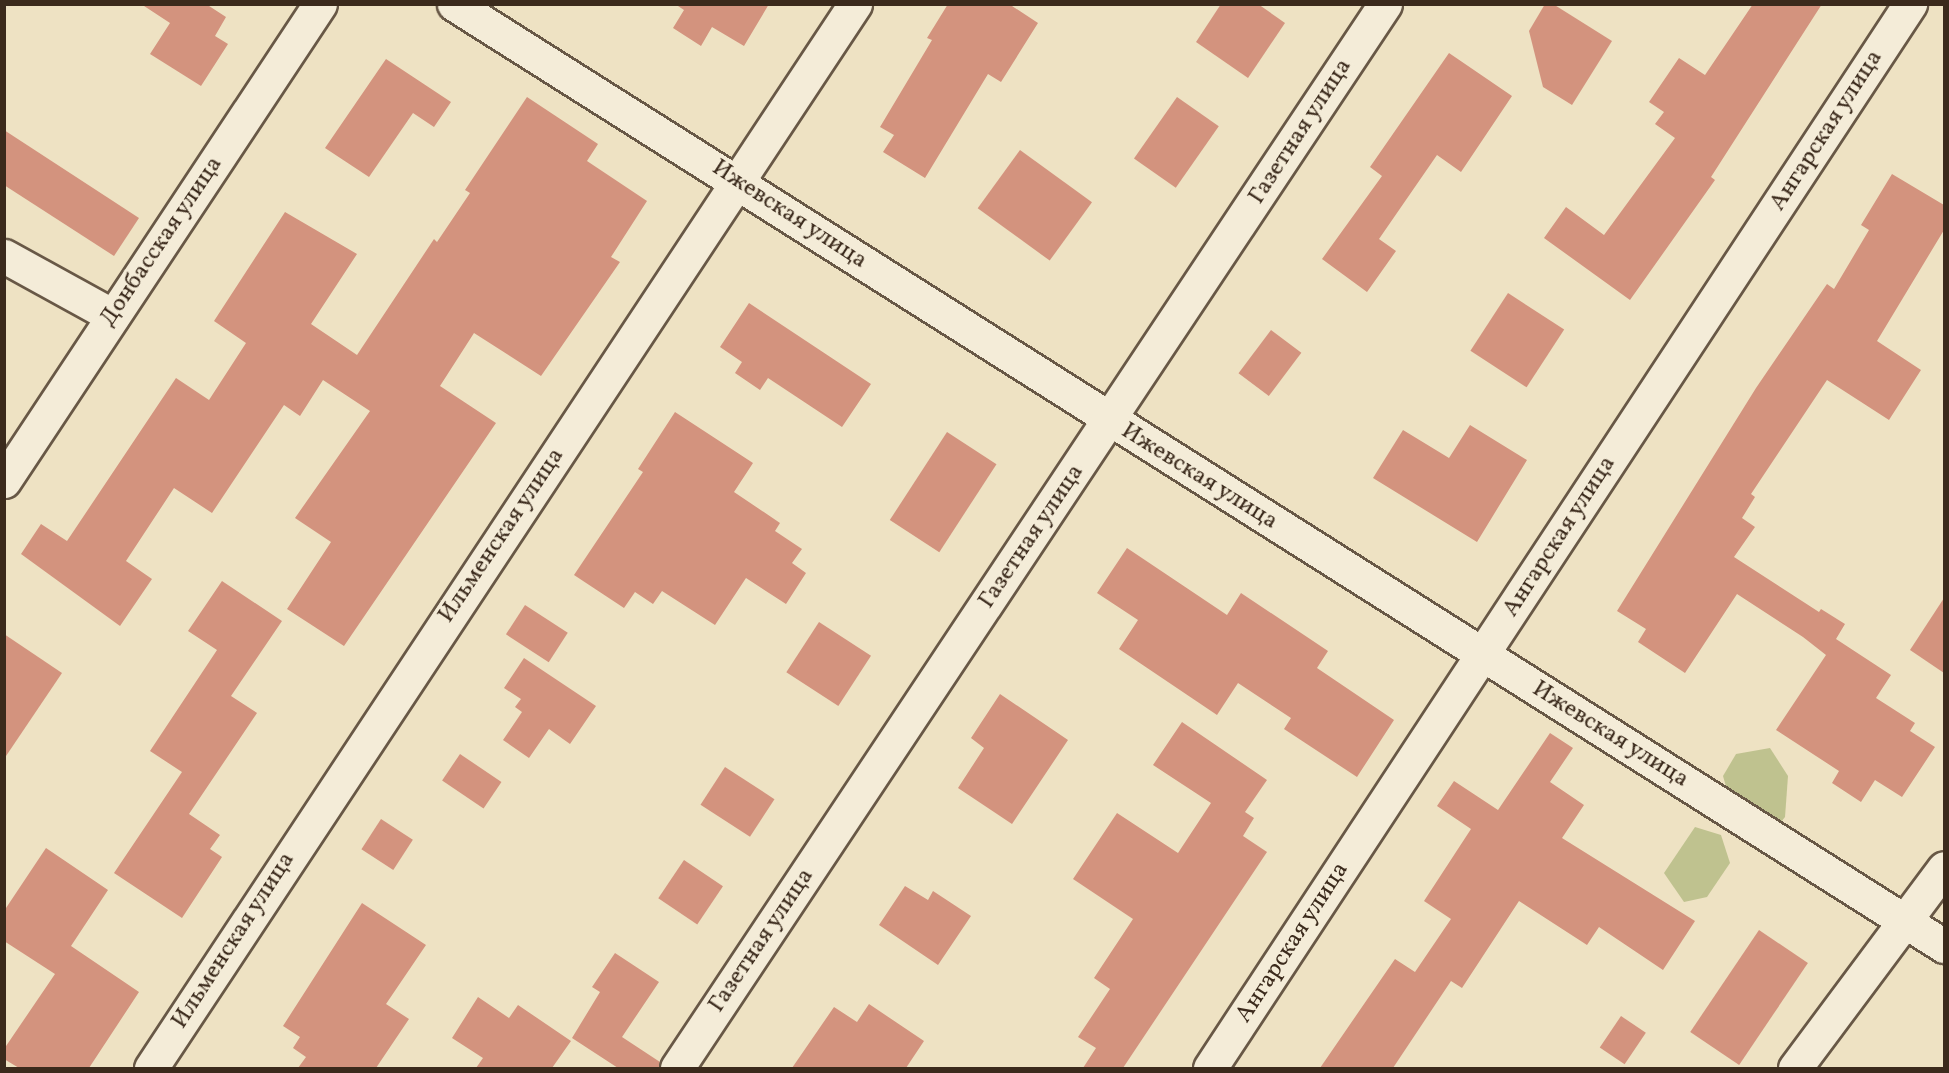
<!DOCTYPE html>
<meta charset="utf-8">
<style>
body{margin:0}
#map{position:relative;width:1949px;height:1073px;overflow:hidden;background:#eee2c3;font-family:Vollkorn,serif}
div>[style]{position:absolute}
.green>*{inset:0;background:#bfc28f}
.building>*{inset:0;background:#d3937e;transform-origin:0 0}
.roads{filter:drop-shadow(2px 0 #685846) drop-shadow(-2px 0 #685846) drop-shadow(0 2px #685846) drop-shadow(0 -2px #685846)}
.street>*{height:33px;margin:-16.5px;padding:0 16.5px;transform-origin:16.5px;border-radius:16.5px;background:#f4ecd8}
.secondary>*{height:33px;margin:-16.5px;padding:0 16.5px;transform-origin:16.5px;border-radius:16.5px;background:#f4ecd8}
span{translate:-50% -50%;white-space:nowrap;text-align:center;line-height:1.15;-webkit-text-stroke:6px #f4ecd8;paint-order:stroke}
.street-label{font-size:24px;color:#3b2a1c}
.frame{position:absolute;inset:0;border:6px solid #3b2a1c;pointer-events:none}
</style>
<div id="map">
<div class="green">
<i style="clip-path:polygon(1770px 748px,1788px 776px,1785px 817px,1766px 841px,1738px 828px,1723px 776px,1736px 754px)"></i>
<i style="clip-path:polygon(1695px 827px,1721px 835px,1730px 863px,1707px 897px,1684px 902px,1664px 873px)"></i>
</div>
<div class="building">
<i style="clip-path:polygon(141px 4px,206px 4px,226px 17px,215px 36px,228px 44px,201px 86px,150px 54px,170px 23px)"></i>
<i style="clip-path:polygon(675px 4px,769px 4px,744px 46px,712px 27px,701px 46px,673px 28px,684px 10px)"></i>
<i style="clip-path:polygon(948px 4px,1009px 4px,1038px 23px,1001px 82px,988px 74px,925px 178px,883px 152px,894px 135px,880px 127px,932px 40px,927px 38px)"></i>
<i style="clip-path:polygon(1221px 4px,1258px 4px,1285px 23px,1248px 78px,1196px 42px)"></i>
<i style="clip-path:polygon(1545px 4px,1553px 4px,1612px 41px,1572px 105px,1543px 87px,1529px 31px)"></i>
<i style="clip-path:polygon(1753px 4px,1822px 4px,1711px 177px,1715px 180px,1630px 300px,1544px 238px,1566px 207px,1604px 235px,1675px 138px,1655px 124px,1664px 112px,1649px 102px,1679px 58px,1705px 75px)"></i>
<i style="clip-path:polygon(1449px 53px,1512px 96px,1461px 172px,1437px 155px,1379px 239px,1396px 251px,1367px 292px,1322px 259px,1382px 176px,1370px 167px)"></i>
<i style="clip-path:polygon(386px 59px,451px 102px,434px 127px,413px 113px,369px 177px,325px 148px)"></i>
<i style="clip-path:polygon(527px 97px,598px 144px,587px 161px,647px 201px,611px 257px,620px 262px,541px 376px,474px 333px,440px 386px,496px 423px,344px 646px,287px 609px,331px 542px,295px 518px,370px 411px,323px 380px,300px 416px,284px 405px,212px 513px,174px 488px,126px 561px,152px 579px,120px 626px,21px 554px,41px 524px,67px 541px,176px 378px,209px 400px,246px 343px,214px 321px,285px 212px,357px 254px,311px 324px,357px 355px,434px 239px,437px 242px,470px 193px,465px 190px)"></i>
<i style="left:1177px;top:97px;width:51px;height:75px;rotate:35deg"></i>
<i style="clip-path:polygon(4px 130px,139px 218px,114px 256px,4px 185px)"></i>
<i style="left:1020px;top:150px;width:89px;height:72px;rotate:36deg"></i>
<i style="clip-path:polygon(1892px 174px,1944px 205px,1944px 230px,1877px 341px,1921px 370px,1889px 420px,1827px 380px,1751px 494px,1755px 497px,1742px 518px,1755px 527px,1734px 557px,1819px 612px,1821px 609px,1845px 624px,1836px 639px,1891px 675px,1876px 698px,1915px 723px,1910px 731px,1935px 747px,1902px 797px,1875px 780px,1861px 802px,1832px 783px,1839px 771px,1776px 730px,1826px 655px,1803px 637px,1737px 594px,1685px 673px,1638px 642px,1646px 629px,1617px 611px,1756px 388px,1827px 284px,1834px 289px,1869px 230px,1861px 225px)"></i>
<i style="left:1508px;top:293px;width:67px;height:69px;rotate:33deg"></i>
<i style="clip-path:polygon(749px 303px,871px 384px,842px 427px,768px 378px,760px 390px,735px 373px,742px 362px,720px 347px)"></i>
<i style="left:1271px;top:330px;width:38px;height:54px;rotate:37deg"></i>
<i style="clip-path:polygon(675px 412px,753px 463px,734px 492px,780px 523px,775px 531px,802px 549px,792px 563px,806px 573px,786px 604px,746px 578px,715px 625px,662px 591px,653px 604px,635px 592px,624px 608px,574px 575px,643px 472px,638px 469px)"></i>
<i style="clip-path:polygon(1470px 425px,1527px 460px,1477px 542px,1373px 478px,1403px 430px,1449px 458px)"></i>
<i style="left:947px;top:432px;width:59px;height:105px;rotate:33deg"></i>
<i style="clip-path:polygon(1127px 548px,1227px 615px,1241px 593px,1328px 651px,1317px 668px,1394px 720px,1357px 777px,1284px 729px,1291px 718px,1238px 683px,1217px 715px,1119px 649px,1138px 620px,1097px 593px)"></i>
<i style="clip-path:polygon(222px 581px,282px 621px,231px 696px,257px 713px,189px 814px,220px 835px,210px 849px,222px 857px,182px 918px,114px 873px,182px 772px,150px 751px,217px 650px,188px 631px)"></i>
<i style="clip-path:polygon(1944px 598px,1944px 673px,1910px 650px)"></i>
<i style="left:525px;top:605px;width:51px;height:35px;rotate:33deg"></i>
<i style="left:819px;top:622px;width:62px;height:60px;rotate:33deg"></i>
<i style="clip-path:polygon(4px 634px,62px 673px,4px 759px)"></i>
<i style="clip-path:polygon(524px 658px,596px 706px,570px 744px,549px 729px,529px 758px,503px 740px,522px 712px,515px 707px,521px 699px,504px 688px)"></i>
<i style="clip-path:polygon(1000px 694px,1068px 740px,1012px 824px,958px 788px,984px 748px,971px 738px)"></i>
<i style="clip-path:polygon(1182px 722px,1267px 780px,1245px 812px,1254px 818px,1243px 836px,1267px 852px,1123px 1068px,1083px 1068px,1096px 1048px,1078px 1037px,1110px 989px,1094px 978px,1133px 919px,1073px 879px,1117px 813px,1178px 853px,1211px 803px,1153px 765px)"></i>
<i style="clip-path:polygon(1550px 733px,1573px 748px,1550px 782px,1584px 805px,1562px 838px,1695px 921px,1663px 970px,1599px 927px,1587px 945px,1519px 901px,1462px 988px,1451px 981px,1393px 1068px,1320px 1068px,1395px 959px,1415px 972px,1451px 919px,1424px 901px,1471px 829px,1437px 806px,1454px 781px,1498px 810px)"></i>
<i style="left:460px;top:754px;width:50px;height:32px;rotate:34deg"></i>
<i style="left:725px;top:767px;width:59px;height:45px;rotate:33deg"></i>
<i style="left:381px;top:819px;width:38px;height:36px;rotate:33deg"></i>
<i style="clip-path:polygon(46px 848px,108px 890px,71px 946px,139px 992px,89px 1068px,19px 1068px,4px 1059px,4px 1049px,55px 974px,4px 941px,4px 911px)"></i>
<i style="left:684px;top:860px;width:47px;height:46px;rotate:34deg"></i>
<i style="clip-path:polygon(905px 886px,928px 900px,933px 891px,971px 916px,938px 965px,879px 925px)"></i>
<i style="clip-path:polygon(362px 903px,426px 945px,386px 1004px,409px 1019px,376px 1068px,298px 1068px,306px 1057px,293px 1048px,300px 1037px,283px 1026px)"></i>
<i style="left:1759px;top:930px;width:59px;height:123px;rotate:34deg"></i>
<i style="clip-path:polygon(615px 953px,659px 982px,622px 1037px,660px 1062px,659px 1068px,618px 1068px,572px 1038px,600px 992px,592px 987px)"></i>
<i style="clip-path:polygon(478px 997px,509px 1018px,518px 1005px,571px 1041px,552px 1068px,476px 1068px,483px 1058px,452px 1038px)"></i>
<i style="clip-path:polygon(869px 1004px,924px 1041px,906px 1068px,792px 1068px,834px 1007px,857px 1022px)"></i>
<i style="left:1621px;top:1016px;width:30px;height:38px;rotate:34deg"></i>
</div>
<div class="roads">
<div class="street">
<i style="left:454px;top:4px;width:1763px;rotate:32.3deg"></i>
<i style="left:4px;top:256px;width:124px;rotate:28.8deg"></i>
<i style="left:151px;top:1068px;width:1276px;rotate:-56.51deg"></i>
<i style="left:677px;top:1068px;width:1278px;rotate:-56.36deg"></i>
<i style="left:1210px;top:1068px;width:1274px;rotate:-56.66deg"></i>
<i style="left:1795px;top:1068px;width:249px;rotate:-53.3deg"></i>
</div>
<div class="secondary">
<i style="left:4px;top:481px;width:572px;rotate:-56.48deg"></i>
</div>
</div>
<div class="street-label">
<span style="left:1827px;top:131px;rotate:-57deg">Ангарская улица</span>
<span style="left:1301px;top:132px;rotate:-57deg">Газетная улица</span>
<span style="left:789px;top:215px;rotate:33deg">Ижевская улица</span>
<span style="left:162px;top:242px;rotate:-56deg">Донбасская улица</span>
<span style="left:1199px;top:477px;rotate:32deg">Ижевская улица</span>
<span style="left:502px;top:536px;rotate:-56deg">Ильменская улица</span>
<span style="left:1032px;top:537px;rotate:-56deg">Газетная улица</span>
<span style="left:1560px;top:537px;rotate:-57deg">Ангарская улица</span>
<span style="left:1610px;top:735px;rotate:32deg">Ижевская улица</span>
<span style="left:234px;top:941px;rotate:-57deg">Ильменская улица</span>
<span style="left:762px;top:941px;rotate:-56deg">Газетная улица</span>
<span style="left:1293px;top:943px;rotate:-57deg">Ангарская улица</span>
</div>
<div class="frame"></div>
</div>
